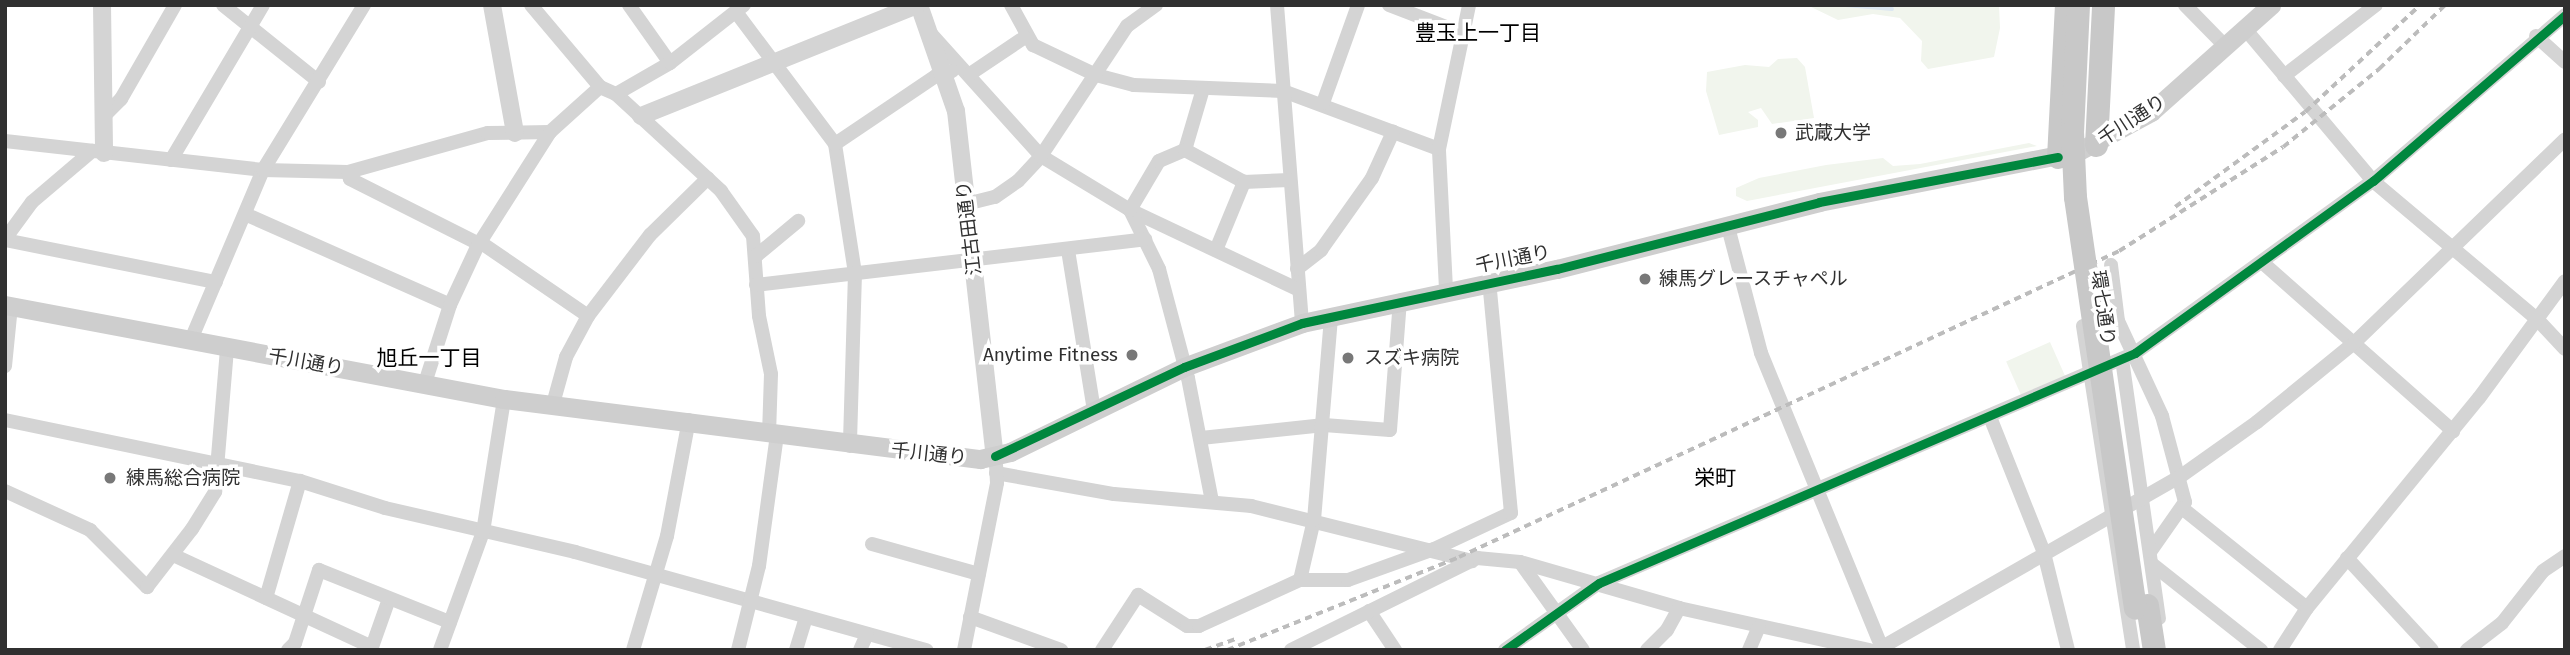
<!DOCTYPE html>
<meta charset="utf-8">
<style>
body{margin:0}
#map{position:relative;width:2570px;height:655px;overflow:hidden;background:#fff;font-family:"Fira Sans","Noto Sans JP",sans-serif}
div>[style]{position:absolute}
.green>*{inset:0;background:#f1f5ed;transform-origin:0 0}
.stream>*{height:3.5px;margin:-1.75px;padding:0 1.75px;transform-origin:1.75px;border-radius:1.75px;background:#dce7f1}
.minor>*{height:14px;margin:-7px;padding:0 7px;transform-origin:7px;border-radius:7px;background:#d4d4d4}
.tertiary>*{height:18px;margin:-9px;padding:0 9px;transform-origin:9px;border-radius:9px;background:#d4d4d4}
.secondary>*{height:19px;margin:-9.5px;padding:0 9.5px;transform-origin:9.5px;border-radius:9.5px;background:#cecece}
.primary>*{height:23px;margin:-11.5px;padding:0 11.5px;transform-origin:11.5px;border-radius:11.5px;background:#c8c8c8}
.rail>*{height:3.5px;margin-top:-1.75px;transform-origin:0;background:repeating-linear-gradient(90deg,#bcbcbc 0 7px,transparent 0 12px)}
.primary-bridge>*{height:23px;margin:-11.5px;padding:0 11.5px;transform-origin:11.5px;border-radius:11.5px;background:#c8c8c8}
.cycleway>*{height:9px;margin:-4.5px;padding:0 4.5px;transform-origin:4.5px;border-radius:4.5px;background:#00873e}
.dots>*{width:19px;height:19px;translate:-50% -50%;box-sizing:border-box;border:4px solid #fff;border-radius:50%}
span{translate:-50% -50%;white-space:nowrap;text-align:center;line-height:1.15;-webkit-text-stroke:7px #fff;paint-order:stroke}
.street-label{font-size:19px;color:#303030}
.poi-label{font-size:19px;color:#303030}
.left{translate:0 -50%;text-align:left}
.right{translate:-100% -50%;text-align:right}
.neighbourhood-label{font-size:21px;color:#000}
.frame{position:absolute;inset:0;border:7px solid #303030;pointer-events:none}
</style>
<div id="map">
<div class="green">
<i style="clip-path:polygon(1807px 5px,1999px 5px,2000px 28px,1994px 57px,1928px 69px,1921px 61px,1922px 41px,1900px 18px,1873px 14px,1838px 20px)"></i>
<i style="clip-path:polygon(1797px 58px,1805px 67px,1814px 118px,1772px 124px,1761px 108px,1748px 112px,1758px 120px,1758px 127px,1719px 135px,1706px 91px,1707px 72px,1745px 65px,1769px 67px,1778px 59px)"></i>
<i style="clip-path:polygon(2029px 143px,2037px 146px,1747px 201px,1736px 196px,1736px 188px,1759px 178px,1826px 165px,1883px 158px,1893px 166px,1920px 164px)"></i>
<i style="left:2050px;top:342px;width:39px;height:48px;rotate:66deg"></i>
</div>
<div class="stream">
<i style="left:1846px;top:5px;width:46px;rotate:5deg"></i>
</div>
<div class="minor">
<i style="left:223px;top:5px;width:123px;rotate:38.7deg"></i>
<i style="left:531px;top:5px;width:107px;rotate:49.9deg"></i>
<i style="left:600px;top:87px;width:17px;rotate:24deg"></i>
<i style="left:616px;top:94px;width:143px;rotate:42.7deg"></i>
<i style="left:721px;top:191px;width:55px;rotate:54.6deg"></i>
<i style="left:753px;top:236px;width:80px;rotate:85.7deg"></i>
<i style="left:759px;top:316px;width:59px;rotate:78.3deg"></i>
<i style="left:771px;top:374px;width:59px;rotate:91.9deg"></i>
<i style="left:629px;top:5px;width:71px;rotate:54.7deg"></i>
<i style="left:1011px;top:5px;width:46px;rotate:61.2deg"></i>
<i style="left:1033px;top:45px;width:70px;rotate:25.5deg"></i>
<i style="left:1096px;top:75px;width:39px;rotate:15deg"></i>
<i style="left:1134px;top:85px;width:149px;rotate:2.3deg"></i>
<i style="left:1283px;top:91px;width:166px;rotate:20.4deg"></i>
<i style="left:1277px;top:5px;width:319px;rotate:85.5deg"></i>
<i style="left:1389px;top:5px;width:78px;rotate:21deg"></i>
<i style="left:2185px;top:5px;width:59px;rotate:45.7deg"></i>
<i style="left:736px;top:12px;width:165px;rotate:53.1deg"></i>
<i style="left:835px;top:144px;width:131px;rotate:81.2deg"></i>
<i style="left:855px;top:273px;width:173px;rotate:91.7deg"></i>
<i style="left:2246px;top:30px;width:197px;rotate:49.9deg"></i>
<i style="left:2373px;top:181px;width:214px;rotate:40.1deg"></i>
<i style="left:2537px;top:319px;width:41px;rotate:47deg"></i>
<i style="left:932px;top:35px;width:163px;rotate:48deg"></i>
<i style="left:1041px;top:156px;width:104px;rotate:31.2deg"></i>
<i style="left:1130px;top:210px;width:187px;rotate:25.3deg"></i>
<i style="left:2536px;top:36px;width:39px;rotate:42deg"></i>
<i style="left:970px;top:74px;width:66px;rotate:-33.9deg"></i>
<i style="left:2284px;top:76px;width:116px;rotate:-37.7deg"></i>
<i style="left:616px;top:94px;width:62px;rotate:-29.9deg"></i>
<i style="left:670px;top:63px;width:94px;rotate:-38.1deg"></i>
<i style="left:1323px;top:103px;width:104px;rotate:-70.3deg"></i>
<i style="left:104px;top:116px;width:24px;rotate:-45deg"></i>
<i style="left:121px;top:99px;width:108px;rotate:-60.1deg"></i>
<i style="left:5px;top:141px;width:260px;rotate:6.4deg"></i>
<i style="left:263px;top:170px;width:85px;rotate:1.3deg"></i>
<i style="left:348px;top:172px;width:145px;rotate:-15.6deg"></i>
<i style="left:488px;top:133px;width:62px;rotate:-0.9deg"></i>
<i style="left:835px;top:144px;width:122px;rotate:-34deg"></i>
<i style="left:936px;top:76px;width:17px;rotate:-17deg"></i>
<i style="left:1185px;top:150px;width:64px;rotate:-73.6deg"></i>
<i style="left:171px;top:160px;width:180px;rotate:-59.3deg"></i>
<i style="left:348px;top:172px;width:7px;rotate:74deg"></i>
<i style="left:350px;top:179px;width:144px;rotate:26.7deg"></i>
<i style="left:966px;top:204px;width:30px;rotate:-14deg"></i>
<i style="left:995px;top:197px;width:28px;rotate:-35deg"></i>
<i style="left:1018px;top:181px;width:34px;rotate:-47deg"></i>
<i style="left:1041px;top:156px;width:156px;rotate:-56.5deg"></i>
<i style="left:1127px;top:26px;width:36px;rotate:-36deg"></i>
<i style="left:1130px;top:210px;width:66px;rotate:63.8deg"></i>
<i style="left:1159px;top:269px;width:113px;rotate:75.1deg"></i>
<i style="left:1188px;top:378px;width:125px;rotate:79deg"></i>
<i style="left:1130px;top:210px;width:57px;rotate:-59.4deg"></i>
<i style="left:1159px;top:161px;width:28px;rotate:-23deg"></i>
<i style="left:1185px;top:150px;width:67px;rotate:28.5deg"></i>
<i style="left:1244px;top:182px;width:46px;rotate:-2.5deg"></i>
<i style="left:245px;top:214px;width:224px;rotate:23.9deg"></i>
<i style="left:1728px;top:227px;width:130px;rotate:75.3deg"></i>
<i style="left:1761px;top:353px;width:321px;rotate:67.7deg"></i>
<i style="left:5px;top:239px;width:46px;rotate:-53.9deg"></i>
<i style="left:32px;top:202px;width:79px;rotate:-40.4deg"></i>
<i style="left:5px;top:240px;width:215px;rotate:11.3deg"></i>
<i style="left:480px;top:242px;width:131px;rotate:34.4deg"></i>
<i style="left:1068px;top:250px;width:162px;rotate:80.8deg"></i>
<i style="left:1216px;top:250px;width:74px;rotate:-67.6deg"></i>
<i style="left:756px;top:256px;width:55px;rotate:-39.8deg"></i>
<i style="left:2263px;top:263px;width:254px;rotate:41.5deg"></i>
<i style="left:2111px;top:265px;width:56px;rotate:82.9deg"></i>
<i style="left:2118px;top:321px;width:105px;rotate:65.1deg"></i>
<i style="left:2162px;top:416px;width:89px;rotate:75deg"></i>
<i style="left:2185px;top:502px;width:61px;rotate:125deg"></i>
<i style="left:1297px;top:269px;width:31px;rotate:-38deg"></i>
<i style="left:1321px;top:250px;width:88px;rotate:-54.7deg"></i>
<i style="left:1372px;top:178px;width:51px;rotate:-65.5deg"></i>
<i style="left:756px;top:285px;width:392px;rotate:-6.7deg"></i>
<i style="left:1446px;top:289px;width:140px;rotate:-92.9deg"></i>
<i style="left:1439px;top:149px;width:147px;rotate:-78.2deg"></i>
<i style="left:2083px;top:326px;width:328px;rotate:81.2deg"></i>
<i style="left:190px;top:342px;width:187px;rotate:-67deg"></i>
<i style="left:263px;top:170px;width:193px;rotate:-58.5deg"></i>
<i style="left:2122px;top:359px;width:262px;rotate:81.9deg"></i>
<i style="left:5px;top:366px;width:60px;rotate:-84.3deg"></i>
<i style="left:425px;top:383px;width:82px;rotate:-72.2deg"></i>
<i style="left:450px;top:305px;width:64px;rotate:-65deg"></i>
<i style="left:477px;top:247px;width:136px;rotate:-57.6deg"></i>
<i style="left:550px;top:132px;width:67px;rotate:-42deg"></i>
<i style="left:553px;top:404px;width:49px;rotate:-74.5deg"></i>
<i style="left:566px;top:357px;width:47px;rotate:-61.8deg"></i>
<i style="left:588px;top:316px;width:102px;rotate:-52.6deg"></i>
<i style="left:650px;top:235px;width:81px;rotate:-44.5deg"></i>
<i style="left:1990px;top:417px;width:146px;rotate:68.3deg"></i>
<i style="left:2044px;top:553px;width:100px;rotate:76.1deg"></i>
<i style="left:5px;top:420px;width:301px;rotate:11.7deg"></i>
<i style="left:300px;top:481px;width:89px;rotate:17.6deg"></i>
<i style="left:385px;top:508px;width:195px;rotate:13deg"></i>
<i style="left:575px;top:552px;width:365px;rotate:15.6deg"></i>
<i style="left:1201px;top:438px;width:124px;rotate:-6deg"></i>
<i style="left:1324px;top:425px;width:66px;rotate:4.3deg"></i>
<i style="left:1390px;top:430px;width:130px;rotate:-85.6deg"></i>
<i style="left:996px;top:473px;width:120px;rotate:10.1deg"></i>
<i style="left:1114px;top:494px;width:138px;rotate:5deg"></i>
<i style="left:1251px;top:506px;width:228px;rotate:14deg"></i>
<i style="left:5px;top:491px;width:94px;rotate:24.6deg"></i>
<i style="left:90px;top:530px;width:81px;rotate:45deg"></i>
<i style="left:147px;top:587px;width:73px;rotate:-52.2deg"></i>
<i style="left:192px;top:529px;width:44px;rotate:-58.1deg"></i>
<i style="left:215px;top:492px;width:144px;rotate:-85.2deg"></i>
<i style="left:2182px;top:508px;width:160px;rotate:38.7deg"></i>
<i style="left:872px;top:544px;width:111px;rotate:15.7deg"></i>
<i style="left:173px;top:555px;width:219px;rotate:24.8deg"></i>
<i style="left:372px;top:647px;width:51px;rotate:-70.5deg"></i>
<i style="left:2347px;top:558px;width:125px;rotate:47.3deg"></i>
<i style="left:1520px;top:562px;width:108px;rotate:54.4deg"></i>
<i style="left:2152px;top:564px;width:139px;rotate:38.3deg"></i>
<i style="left:1300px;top:580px;width:62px;rotate:-76.9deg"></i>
<i style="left:1314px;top:520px;width:205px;rotate:-85.2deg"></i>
<i style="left:266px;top:598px;width:122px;rotate:-73.8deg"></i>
<i style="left:1369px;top:611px;width:47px;rotate:56.3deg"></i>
<i style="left:970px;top:617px;width:97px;rotate:19.9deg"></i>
<i style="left:288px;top:650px;width:10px;rotate:-45deg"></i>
<i style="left:295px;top:643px;width:77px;rotate:-71.8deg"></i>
<i style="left:319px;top:570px;width:141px;rotate:21.7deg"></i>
<i style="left:440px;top:650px;width:126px;rotate:-70deg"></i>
<i style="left:483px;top:532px;width:135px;rotate:-81deg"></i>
<i style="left:633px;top:650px;width:119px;rotate:-73.4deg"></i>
<i style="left:667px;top:536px;width:118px;rotate:-79.3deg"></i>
<i style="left:738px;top:650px;width:87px;rotate:-76deg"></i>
<i style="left:759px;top:566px;width:132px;rotate:-82.2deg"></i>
<i style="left:796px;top:650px;width:34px;rotate:-73deg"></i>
<i style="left:860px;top:650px;width:17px;rotate:-66deg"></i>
<i style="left:964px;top:650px;width:170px;rotate:-78.8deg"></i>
<i style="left:997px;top:483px;width:18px;rotate:-93deg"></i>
<i style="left:1102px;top:650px;width:66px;rotate:-56.8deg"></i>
<i style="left:1138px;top:595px;width:58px;rotate:32.3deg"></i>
<i style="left:1187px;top:626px;width:12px"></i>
<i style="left:1199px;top:626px;width:111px;rotate:-24.5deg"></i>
<i style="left:1300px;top:580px;width:48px"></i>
<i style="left:1348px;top:580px;width:91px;rotate:-19.8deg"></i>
<i style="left:1434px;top:549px;width:85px;rotate:-25.1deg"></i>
<i style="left:1511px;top:513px;width:232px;rotate:-95.4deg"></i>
<i style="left:1291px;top:650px;width:208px;rotate:-26.3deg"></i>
<i style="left:1477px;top:558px;width:43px;rotate:5.3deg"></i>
<i style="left:1520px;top:562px;width:166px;rotate:16.1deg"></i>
<i style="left:1679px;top:608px;width:195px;rotate:12.5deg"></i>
<i style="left:1505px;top:650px;width:115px;rotate:-35.5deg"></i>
<i style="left:1599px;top:583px;width:583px;rotate:-23.22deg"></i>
<i style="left:2135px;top:353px;width:294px;rotate:-35.9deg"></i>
<i style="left:2373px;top:181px;width:254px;rotate:-40.8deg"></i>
<i style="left:1647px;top:650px;width:28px;rotate:-45deg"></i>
<i style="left:1667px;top:630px;width:25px;rotate:-61deg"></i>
<i style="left:1749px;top:650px;width:25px;rotate:-67deg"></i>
<i style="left:1877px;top:650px;width:350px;rotate:-29.8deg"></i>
<i style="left:2181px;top:476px;width:93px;rotate:-35.4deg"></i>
<i style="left:2257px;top:422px;width:125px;rotate:-39.2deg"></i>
<i style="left:2354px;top:343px;width:293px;rotate:-44deg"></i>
<i style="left:2280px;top:650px;width:50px;rotate:-57.3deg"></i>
<i style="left:2307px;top:608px;width:271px;rotate:-50.7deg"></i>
<i style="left:2479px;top:398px;width:145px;rotate:-53.7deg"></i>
<i style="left:2467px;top:650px;width:44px;rotate:-37.6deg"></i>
<i style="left:2502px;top:623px;width:66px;rotate:-51.7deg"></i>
<i style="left:2543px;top:571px;width:27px;rotate:-34deg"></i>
</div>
<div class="tertiary">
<i style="left:102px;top:5px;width:148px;rotate:89.2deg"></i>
<i style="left:492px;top:5px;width:130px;rotate:79.8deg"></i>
<i style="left:919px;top:5px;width:112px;rotate:70.8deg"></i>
<i style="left:956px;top:111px;width:347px;rotate:83.6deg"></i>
<i style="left:641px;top:116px;width:297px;rotate:-21.9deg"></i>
</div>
<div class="secondary">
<i style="left:5px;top:305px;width:508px;rotate:10.67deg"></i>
<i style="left:504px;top:399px;width:480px;rotate:7.2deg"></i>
<i style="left:980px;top:459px;width:31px;rotate:-13deg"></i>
<i style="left:1010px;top:452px;width:194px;rotate:-26deg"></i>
<i style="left:1184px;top:367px;width:126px;rotate:-20.4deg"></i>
<i style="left:1302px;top:323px;width:261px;rotate:-12deg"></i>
<i style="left:1557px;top:269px;width:270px;rotate:-14.3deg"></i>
<i style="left:1819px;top:202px;width:265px;rotate:-11.1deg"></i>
<i style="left:2079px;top:151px;width:82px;rotate:-28.4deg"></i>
<i style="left:2151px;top:112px;width:161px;rotate:-41.7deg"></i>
</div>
<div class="primary">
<i style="left:2096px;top:145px;width:140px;rotate:-87.1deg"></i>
<i style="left:2058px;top:157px;width:152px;rotate:-87deg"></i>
<i style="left:2147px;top:605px;width:46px;rotate:81.2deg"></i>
</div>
<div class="rail">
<i style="left:2175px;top:207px;width:161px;rotate:-36.2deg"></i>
<i style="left:2305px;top:112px;width:157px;rotate:-42.9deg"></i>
<i style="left:1205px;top:650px;width:32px;rotate:-20deg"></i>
<i style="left:1227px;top:650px;width:250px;rotate:-21.8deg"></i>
<i style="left:1459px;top:557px;width:727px;rotate:-24.87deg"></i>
<i style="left:2119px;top:251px;width:194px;rotate:-32.4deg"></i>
<i style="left:2283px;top:147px;width:124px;rotate:-39.1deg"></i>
<i style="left:2379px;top:69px;width:92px;rotate:-44.1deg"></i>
</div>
<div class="primary-bridge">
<i style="left:2078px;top:5px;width:126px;rotate:92.7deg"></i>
<i style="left:2072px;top:131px;width:66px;rotate:87.4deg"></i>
<i style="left:2075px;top:197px;width:415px;rotate:81.7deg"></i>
</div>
<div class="cycleway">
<i style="left:995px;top:456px;width:209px;rotate:-25.2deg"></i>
<i style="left:1184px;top:367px;width:126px;rotate:-20.4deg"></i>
<i style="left:1302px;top:323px;width:261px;rotate:-12deg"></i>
<i style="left:1557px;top:269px;width:270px;rotate:-14.3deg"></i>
<i style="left:1819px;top:202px;width:243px;rotate:-10.7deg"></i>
<i style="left:1505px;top:650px;width:115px;rotate:-35.5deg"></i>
<i style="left:1599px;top:583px;width:583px;rotate:-23.22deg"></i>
<i style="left:2135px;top:353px;width:294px;rotate:-35.9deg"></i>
<i style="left:2373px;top:181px;width:254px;rotate:-40.8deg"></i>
</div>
<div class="dots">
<i style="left:1781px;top:133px;background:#787878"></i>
<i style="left:1645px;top:279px;background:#787878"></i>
<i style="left:1132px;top:355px;background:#787878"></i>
<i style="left:1348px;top:358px;background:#787878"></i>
<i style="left:110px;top:478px;background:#787878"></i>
</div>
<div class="street-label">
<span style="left:2132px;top:120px;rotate:-33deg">千川通り</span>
<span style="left:969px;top:228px;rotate:-97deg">江古田通り</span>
<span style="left:1513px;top:259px;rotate:-11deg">千川通り</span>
<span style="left:2103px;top:308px;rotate:82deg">環七通り</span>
<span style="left:306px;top:362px;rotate:10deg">千川通り</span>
<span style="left:929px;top:454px;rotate:6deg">千川通り</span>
</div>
<div class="poi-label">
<span class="left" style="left:1795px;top:133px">武蔵大学</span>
<span class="left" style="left:1659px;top:279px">練馬グレースチャペル</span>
<span class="right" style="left:1118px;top:355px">Anytime Fitness</span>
<span class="left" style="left:1364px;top:358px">スズキ病院</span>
<span class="left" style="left:126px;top:478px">練馬総合病院</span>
</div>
<div class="neighbourhood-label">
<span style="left:1478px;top:33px">豊玉上一丁目</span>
<span style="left:429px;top:358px">旭丘一丁目</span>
<span style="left:1715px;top:478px">栄町</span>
</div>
<div class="frame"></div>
</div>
